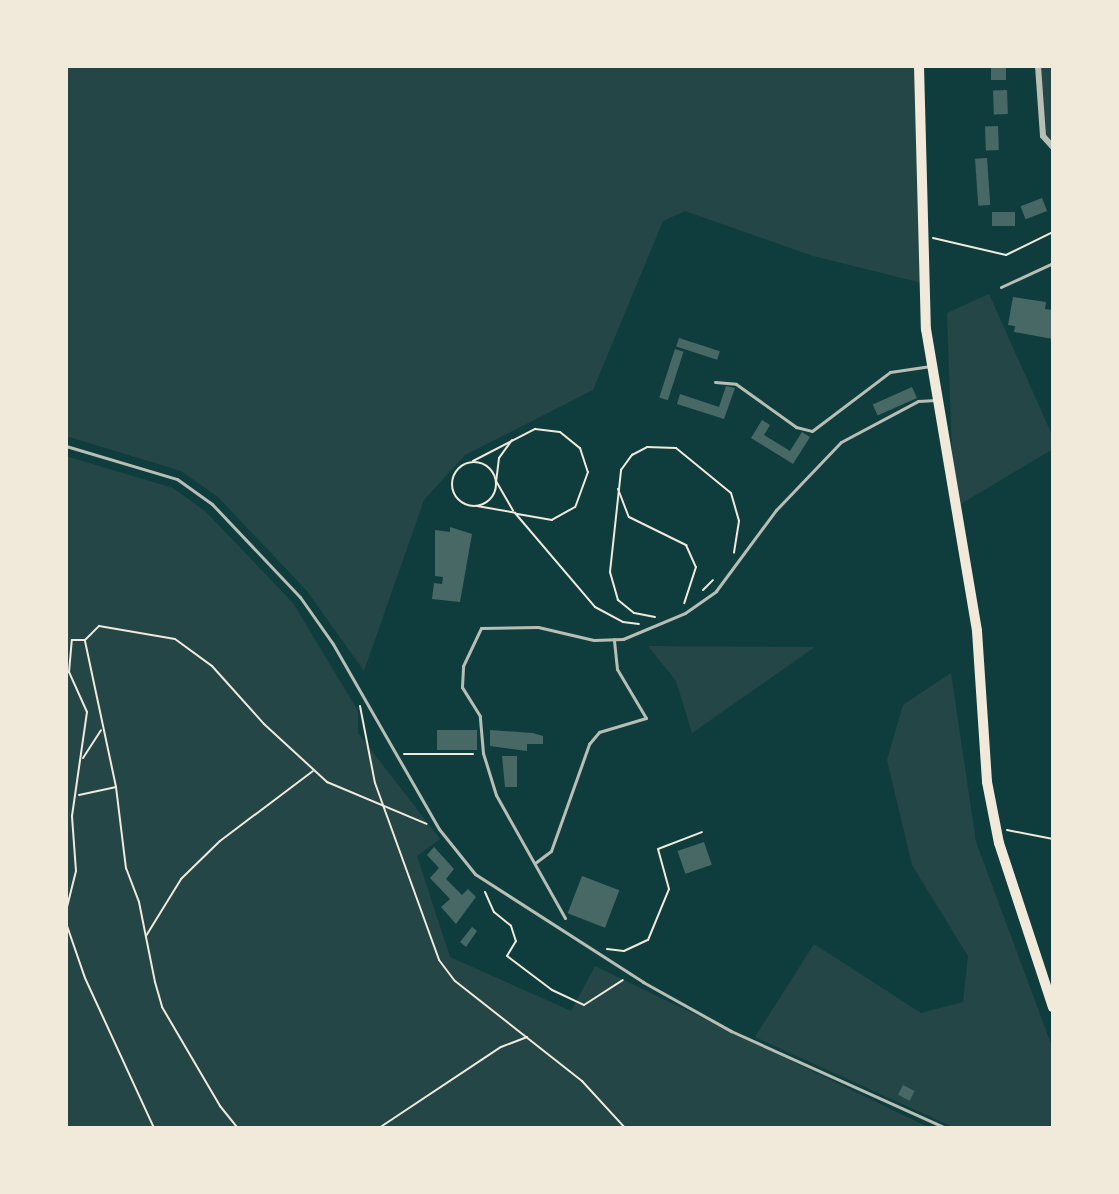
<!DOCTYPE html>
<style>
body{margin:0}
#map{position:relative;width:1119px;height:1194px;overflow:hidden;background:#0f3d3e;font-family:"Noto Sans",sans-serif}
div>[style]{position:absolute}
.green>*{inset:0;background:#244646}
.building>*{inset:0;background:#486865;transform-origin:0 0}
.path>*{height:2px;margin:-1px;padding:0 1px;transform-origin:1px;border-radius:1px;background:#f1e9da}
.path>.ring{margin:-1px;padding:0;box-sizing:content-box;background:none;border:2px solid #f1e9da;border-radius:50%}
.service>*{height:3px;margin:-1.5px;padding:0 1.5px;transform-origin:1.5px;border-radius:1.5px;background:#b8beb3}
.minor>*{height:6px;margin:-3px;padding:0 3px;transform-origin:3px;border-radius:3px;background:#b8beb3}
.primary>*{height:10px;margin:-5px;padding:0 5px;transform-origin:5px;border-radius:5px;background:#f1e9da}
span{translate:-50% -50%;white-space:nowrap;text-align:center;line-height:1.15;-webkit-text-stroke:8px #f1e9da;paint-order:stroke}
.frame{position:absolute;inset:0;border:68px solid #f1e9da;pointer-events:none}
</style>
<div id="map">
<div class="green">
<i style="clip-path:polygon(66px 66px,919px 66px,922px 283px,813px 256px,685px 211px,663px 221px,593px 390px,465px 455px,424px 500px,364px 671px,307px 591px,218px 497px,181px 471px,66px 436px)"></i>
<i style="clip-path:polygon(1039px 66px,1053px 66px,1053px 143px,1043px 136px)"></i>
<i style="clip-path:polygon(989px 294px,1053px 437px,1053px 449px,954px 508px,947px 313px)"></i>
<i style="clip-path:polygon(66px 456px,173px 488px,205px 511px,293px 603px,358px 711px,358px 733px,440px 839px,417px 856px,450px 957px,571px 1011px,595px 966px,930px 1128px,66px 1128px)"></i>
<i style="clip-path:polygon(648px 646px,815px 647px,692px 733px,676px 681px)"></i>
<i style="clip-path:polygon(951px 673px,976px 842px,1053px 1049px,1053px 1128px,955px 1128px,755px 1037px,814px 944px,921px 1013px,963px 1002px,968px 956px,912px 865px,887px 760px,903px 705px)"></i>
</div>
<div class="building">
<i style="left:991px;top:66px;width:15px;height:14px"></i>
<i style="left:1007px;top:90px;width:24px;height:14px;rotate:88deg"></i>
<i style="left:998px;top:126px;width:24px;height:13px;rotate:88deg"></i>
<i style="left:987px;top:158px;width:47px;height:12px;rotate:86deg"></i>
<i style="left:1042px;top:198px;width:14px;height:23px;rotate:69deg"></i>
<i style="left:992px;top:212px;width:23px;height:14px"></i>
<i style="clip-path:polygon(1013px 297px,1046px 302px,1045px 309px,1053px 310px,1053px 339px,1014px 332px,1015px 326px,1008px 325px)"></i>
<i style="left:679px;top:338px;width:43px;height:9px;rotate:18deg"></i>
<i style="left:675px;top:349px;width:9px;height:51px;rotate:18deg"></i>
<i style="clip-path:polygon(726px 386px,735px 388px,724px 419px,677px 404px,680px 394px,719px 407px)"></i>
<i style="left:912px;top:387px;width:12px;height:43px;rotate:66deg"></i>
<i style="clip-path:polygon(762px 420px,770px 425px,764px 435px,790px 451px,802px 432px,810px 437px,793px 464px,751px 438px)"></i>
<i style="clip-path:polygon(450px 527px,472px 534px,460px 602px,432px 599px,434px 583px,442px 584px,443px 577px,435px 576px,435px 530px,450px 532px)"></i>
<i style="left:477px;top:730px;width:20px;height:40px;rotate:90deg"></i>
<i style="clip-path:polygon(490px 730px,533px 733px,543px 736px,543px 744px,527px 744px,527px 751px,490px 746px)"></i>
<i style="clip-path:polygon(502px 756px,517px 756px,517px 787px,505px 787px)"></i>
<i style="left:704px;top:842px;width:24px;height:28px;rotate:71deg"></i>
<i style="clip-path:polygon(434px 847px,454px 869px,446px 879px,462px 895px,468px 889px,476px 897px,456px 924px,441px 907px,450px 899px,430px 878px,439px 868px,427px 855px)"></i>
<i style="left:582px;top:876px;width:40px;height:40px;rotate:21deg"></i>
<i style="clip-path:polygon(472px 927px,477px 931px,466px 947px,460px 942px)"></i>
<i style="left:903px;top:1085px;width:13px;height:11px;rotate:27deg"></i>
</div>
<div class="path">
<i style="left:933px;top:238px;width:75px;rotate:13.1deg"></i>
<i style="left:1006px;top:255px;width:52px;rotate:-26.1deg"></i>
<i style="left:512px;top:440px;width:22px;rotate:126deg"></i>
<i style="left:499px;top:458px;width:23px;rotate:97deg"></i>
<i style="left:496px;top:481px;width:34px;rotate:60deg"></i>
<i style="left:473px;top:461px;width:70px;rotate:-27.3deg"></i>
<i style="left:535px;top:429px;width:25px;rotate:7deg"></i>
<i style="left:560px;top:432px;width:26px;rotate:39deg"></i>
<i style="left:580px;top:448px;width:25px;rotate:72deg"></i>
<i style="left:588px;top:472px;width:37px;rotate:110deg"></i>
<i style="left:575px;top:507px;width:26px;rotate:151deg"></i>
<i style="left:552px;top:520px;width:35px;rotate:-170deg"></i>
<i class="ring" style="left:452px;top:462px;width:42px;height:42px"></i>
<i style="left:618px;top:489px;width:30px;rotate:69deg"></i>
<i style="left:629px;top:517px;width:64px;rotate:26.2deg"></i>
<i style="left:686px;top:545px;width:24px;rotate:66deg"></i>
<i style="left:696px;top:567px;width:38px;rotate:108deg"></i>
<i style="left:477px;top:506px;width:39px;rotate:10deg"></i>
<i style="left:515px;top:513px;width:123px;rotate:49.6deg"></i>
<i style="left:595px;top:607px;width:32px;rotate:28deg"></i>
<i style="left:623px;top:622px;width:16px;rotate:7deg"></i>
<i style="left:703px;top:590px;width:14px;rotate:-45deg"></i>
<i style="left:655px;top:617px;width:21px;rotate:-169deg"></i>
<i style="left:634px;top:613px;width:21px;rotate:-141deg"></i>
<i style="left:618px;top:600px;width:29px;rotate:-106deg"></i>
<i style="left:610px;top:572px;width:103px;rotate:-83.8deg"></i>
<i style="left:621px;top:470px;width:19px;rotate:-54deg"></i>
<i style="left:632px;top:455px;width:17px;rotate:-28deg"></i>
<i style="left:647px;top:447px;width:29px;rotate:2deg"></i>
<i style="left:676px;top:448px;width:71px;rotate:39.3deg"></i>
<i style="left:731px;top:493px;width:29px;rotate:74deg"></i>
<i style="left:739px;top:521px;width:32px;rotate:99deg"></i>
<i style="left:85px;top:641px;width:149px;rotate:78deg"></i>
<i style="left:116px;top:787px;width:82px;rotate:83deg"></i>
<i style="left:126px;top:868px;width:36px;rotate:69deg"></i>
<i style="left:139px;top:902px;width:82px;rotate:78.7deg"></i>
<i style="left:155px;top:982px;width:26px;rotate:74deg"></i>
<i style="left:162px;top:1007px;width:115px;rotate:59.6deg"></i>
<i style="left:220px;top:1106px;width:28px;rotate:51deg"></i>
<i style="left:360px;top:706px;width:78px;rotate:79deg"></i>
<i style="left:375px;top:783px;width:188px;rotate:70.1deg"></i>
<i style="left:439px;top:960px;width:26px;rotate:53deg"></i>
<i style="left:455px;top:981px;width:162px;rotate:38.2deg"></i>
<i style="left:582px;top:1081px;width:64px;rotate:47.5deg"></i>
<i style="left:404px;top:754px;width:69px"></i>
<i style="left:83px;top:758px;width:33px;rotate:-57deg"></i>
<i style="left:79px;top:795px;width:38px;rotate:-12deg"></i>
<i style="left:1007px;top:830px;width:47px;rotate:11.1deg"></i>
<i style="left:485px;top:892px;width:22px;rotate:66deg"></i>
<i style="left:494px;top:912px;width:22px;rotate:39deg"></i>
<i style="left:511px;top:926px;width:16px;rotate:72deg"></i>
<i style="left:516px;top:941px;width:17px;rotate:121deg"></i>
<i style="left:507px;top:956px;width:56px;rotate:37.1deg"></i>
<i style="left:552px;top:990px;width:35px;rotate:25deg"></i>
<i style="left:584px;top:1005px;width:46px;rotate:-32.7deg"></i>
<i style="left:66px;top:911px;width:41px;rotate:-76deg"></i>
<i style="left:76px;top:871px;width:55px;rotate:-94.2deg"></i>
<i style="left:72px;top:816px;width:105px;rotate:-81.8deg"></i>
<i style="left:87px;top:712px;width:44px;rotate:-114.2deg"></i>
<i style="left:69px;top:672px;width:32px;rotate:-85deg"></i>
<i style="left:72px;top:640px;width:13px"></i>
<i style="left:85px;top:640px;width:20px;rotate:-45deg"></i>
<i style="left:99px;top:626px;width:77px;rotate:9.7deg"></i>
<i style="left:175px;top:639px;width:46px;rotate:36.1deg"></i>
<i style="left:212px;top:666px;width:78px;rotate:48.1deg"></i>
<i style="left:264px;top:724px;width:86px;rotate:42.6deg"></i>
<i style="left:327px;top:782px;width:108px;rotate:22.8deg"></i>
<i style="left:66px;top:923px;width:58px;rotate:70.9deg"></i>
<i style="left:85px;top:978px;width:165px;rotate:65.3deg"></i>
<i style="left:146px;top:936px;width:67px;rotate:-58.4deg"></i>
<i style="left:181px;top:879px;width:54px;rotate:-44.3deg"></i>
<i style="left:220px;top:841px;width:116px;rotate:-37deg"></i>
<i style="left:607px;top:949px;width:17px;rotate:7deg"></i>
<i style="left:624px;top:951px;width:26px;rotate:-25deg"></i>
<i style="left:648px;top:940px;width:55px;rotate:-67.6deg"></i>
<i style="left:669px;top:889px;width:41px;rotate:-105.4deg"></i>
<i style="left:658px;top:849px;width:47px;rotate:-21.1deg"></i>
<i style="left:379px;top:1128px;width:146px;rotate:-33.6deg"></i>
<i style="left:501px;top:1047px;width:28px;rotate:-21deg"></i>
</div>
<div class="service">
<i style="left:1001px;top:287px;width:57px;rotate:-24.8deg"></i>
<i style="left:715px;top:382px;width:21px;rotate:5deg"></i>
<i style="left:736px;top:384px;width:74px;rotate:35.6deg"></i>
<i style="left:796px;top:427px;width:16px;rotate:14deg"></i>
<i style="left:812px;top:431px;width:98px;rotate:-37.1deg"></i>
<i style="left:890px;top:372px;width:41px;rotate:-8.3deg"></i>
<i style="left:66px;top:446px;width:116px;rotate:16.6deg"></i>
<i style="left:177px;top:479px;width:43px;rotate:35.5deg"></i>
<i style="left:212px;top:504px;width:128px;rotate:46.6deg"></i>
<i style="left:300px;top:597px;width:57px;rotate:54.9deg"></i>
<i style="left:333px;top:644px;width:213px;rotate:60.2deg"></i>
<i style="left:439px;top:829px;width:58px;rotate:51.3deg"></i>
<i style="left:475px;top:874px;width:200px;rotate:32.7deg"></i>
<i style="left:643px;top:982px;width:101px;rotate:29.1deg"></i>
<i style="left:731px;top:1031px;width:236px;rotate:24.3deg"></i>
<i style="left:535px;top:863px;width:20px;rotate:-37deg"></i>
<i style="left:551px;top:851px;width:114px;rotate:-70.4deg"></i>
<i style="left:589px;top:744px;width:16px;rotate:-50deg"></i>
<i style="left:599px;top:732px;width:49px;rotate:-16.6deg"></i>
<i style="left:646px;top:718px;width:57px;rotate:-120.6deg"></i>
<i style="left:617px;top:669px;width:30px;rotate:-96deg"></i>
<i style="left:565px;top:918px;width:141px;rotate:-119.3deg"></i>
<i style="left:496px;top:795px;width:44px;rotate:-107.2deg"></i>
<i style="left:483px;top:753px;width:37px;rotate:-95deg"></i>
<i style="left:480px;top:716px;width:34px;rotate:-122deg"></i>
<i style="left:462px;top:687px;width:21px;rotate:-87deg"></i>
<i style="left:463px;top:666px;width:42px;rotate:-64.7deg"></i>
<i style="left:481px;top:628px;width:57px;rotate:-1deg"></i>
<i style="left:538px;top:627px;width:57px;rotate:13.1deg"></i>
<i style="left:594px;top:640px;width:29px;rotate:-2deg"></i>
<i style="left:623px;top:639px;width:67px;rotate:-22.8deg"></i>
<i style="left:685px;top:613px;width:38px;rotate:-35deg"></i>
<i style="left:716px;top:591px;width:101px;rotate:-53.5deg"></i>
<i style="left:776px;top:510px;width:94px;rotate:-46.3deg"></i>
<i style="left:841px;top:442px;width:87px;rotate:-28deg"></i>
<i style="left:918px;top:401px;width:18px;rotate:-3deg"></i>
</div>
<div class="minor">
<i style="left:1038px;top:66px;width:70px;rotate:85.9deg"></i>
<i style="left:1043px;top:136px;width:15px;rotate:48deg"></i>
</div>
<div class="primary">
<i style="left:919px;top:66px;width:263px;rotate:88.5deg"></i>
<i style="left:926px;top:329px;width:306px;rotate:80.4deg"></i>
<i style="left:977px;top:631px;width:151px;rotate:86.2deg"></i>
<i style="left:987px;top:782px;width:62px;rotate:78.9deg"></i>
<i style="left:999px;top:843px;width:173px;rotate:71.8deg"></i>
</div>
<div class="frame"></div>
</div>
